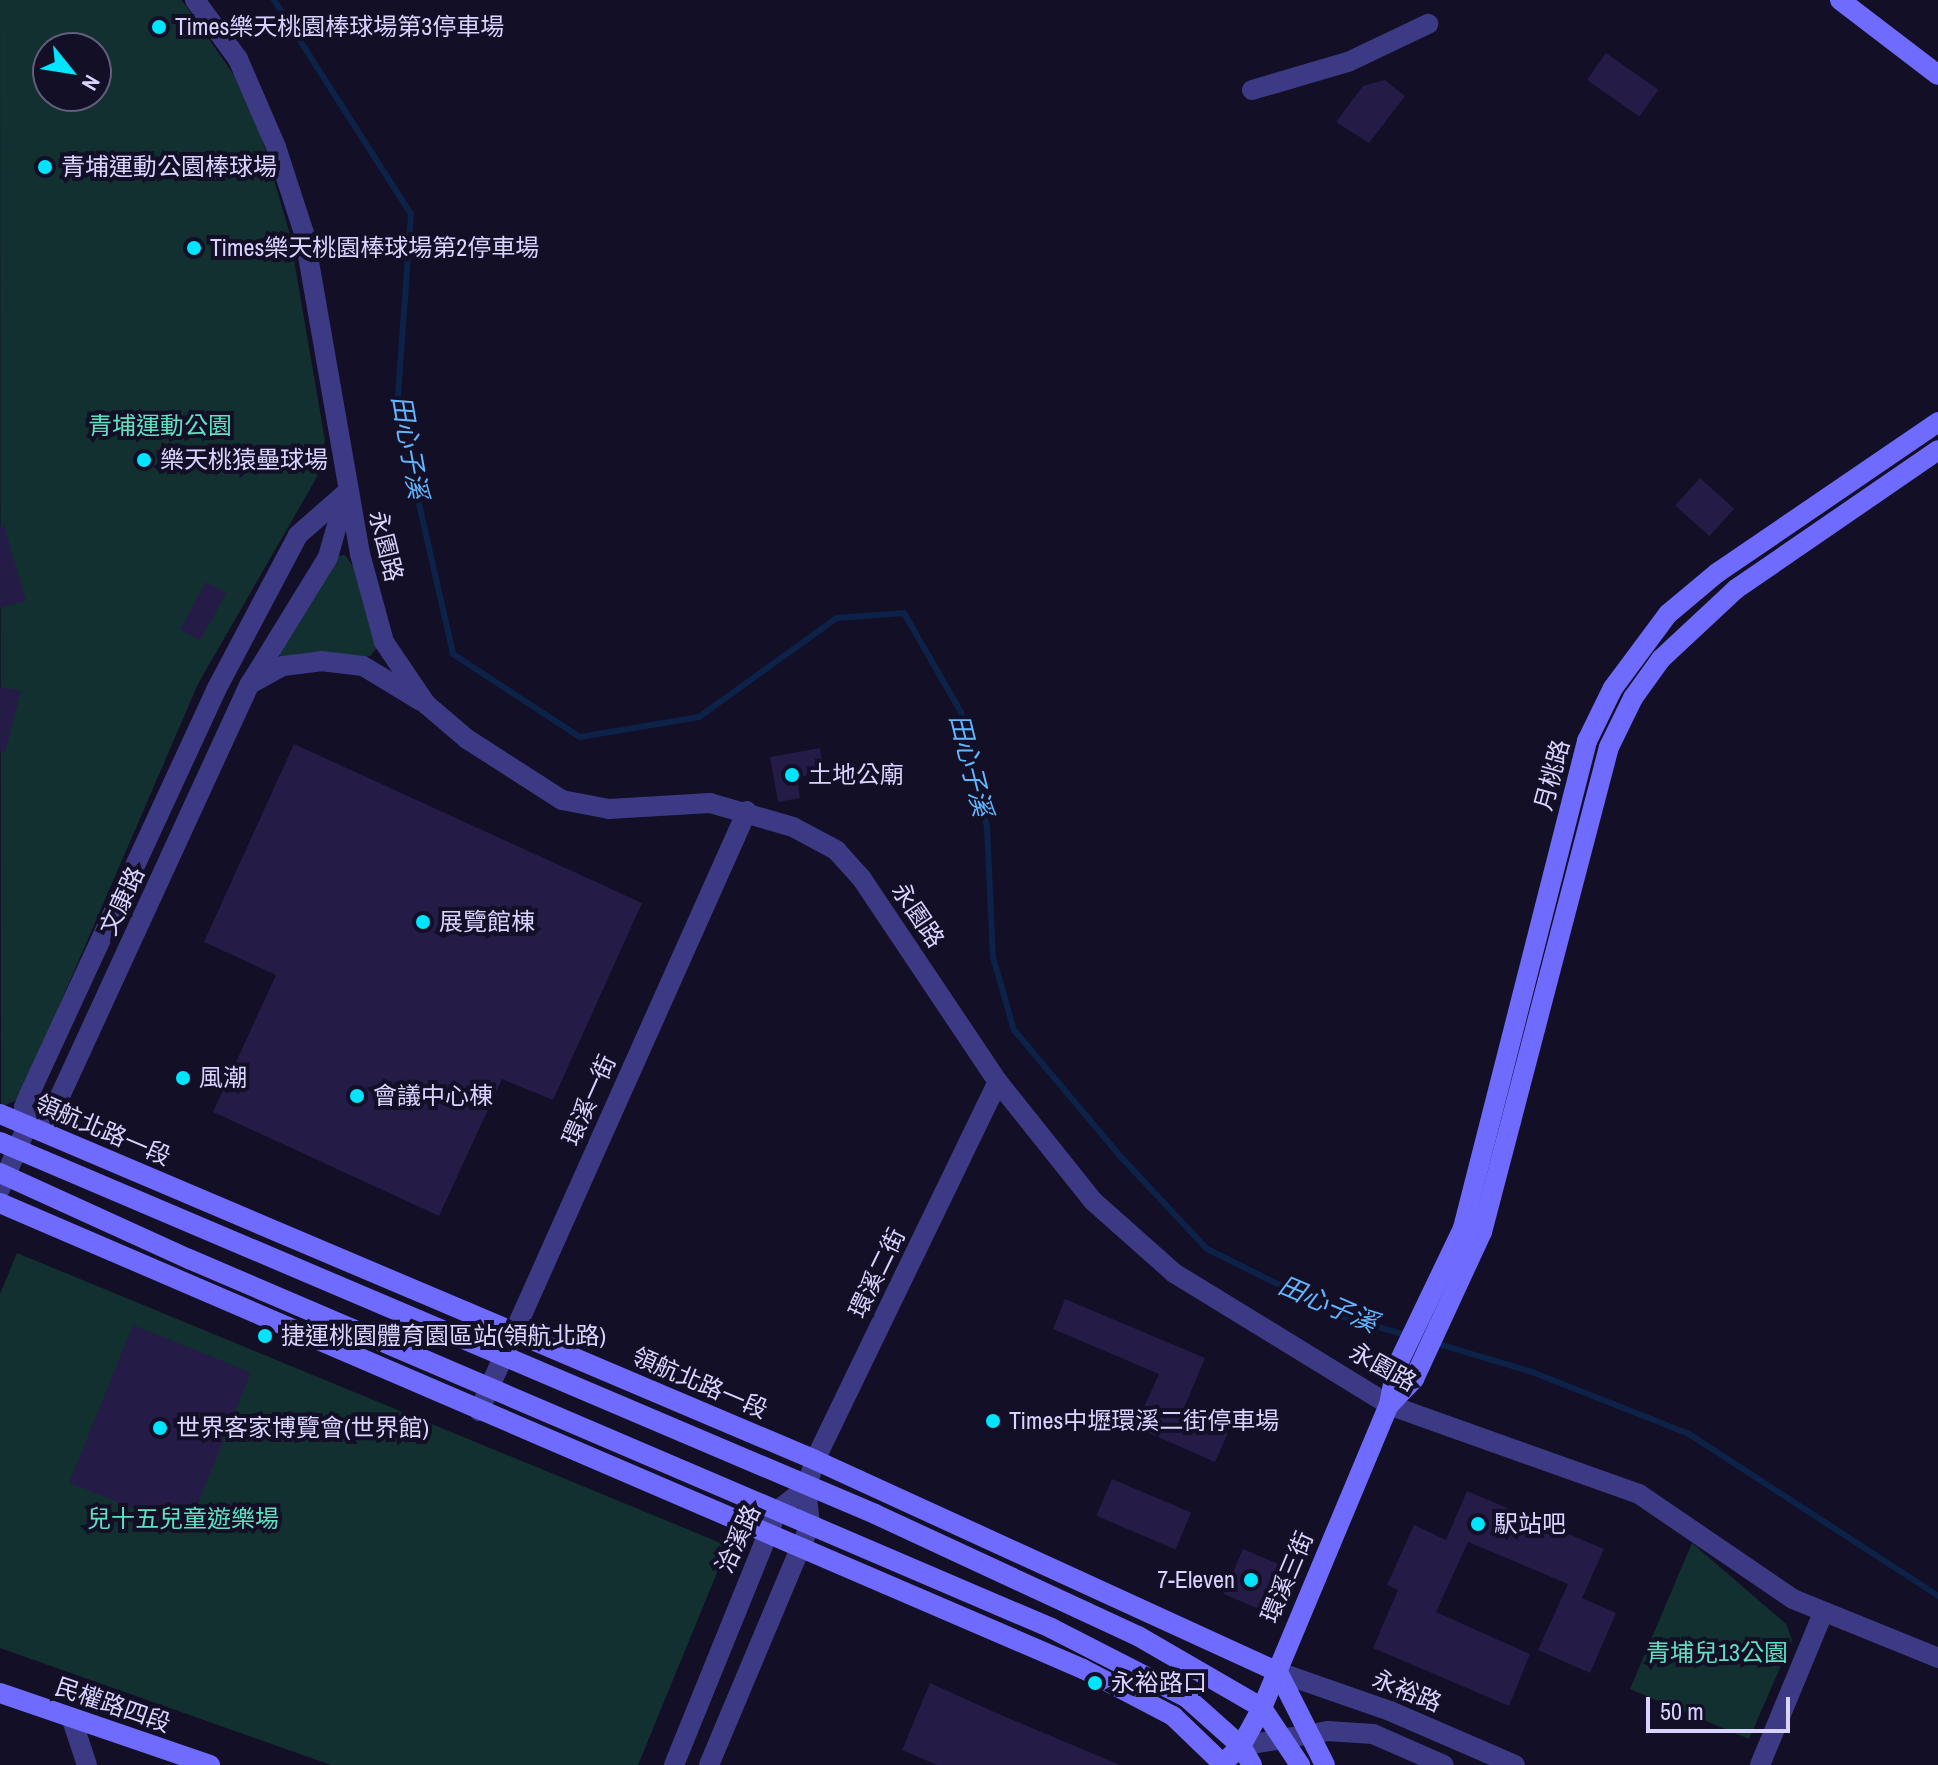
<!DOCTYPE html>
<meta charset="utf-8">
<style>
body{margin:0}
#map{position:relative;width:1938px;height:1765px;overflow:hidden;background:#130f26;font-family:"Archivo Narrow","Noto Sans TC",sans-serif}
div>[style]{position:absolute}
.green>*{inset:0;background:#12302f}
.stream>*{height:6px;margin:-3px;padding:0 3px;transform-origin:3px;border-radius:3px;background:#0c2248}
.building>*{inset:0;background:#241b47;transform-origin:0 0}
.street>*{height:20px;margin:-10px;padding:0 10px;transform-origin:10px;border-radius:10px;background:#3d3a85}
.secondary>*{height:20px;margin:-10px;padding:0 10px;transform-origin:10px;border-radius:10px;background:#6f6bff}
.dots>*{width:22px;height:22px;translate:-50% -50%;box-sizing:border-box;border:4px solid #130f26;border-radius:50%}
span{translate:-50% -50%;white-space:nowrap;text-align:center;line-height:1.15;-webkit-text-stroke:8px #130f26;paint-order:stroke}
.poi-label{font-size:24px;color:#d9d4ff}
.left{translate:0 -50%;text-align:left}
.right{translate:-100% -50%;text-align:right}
.park-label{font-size:24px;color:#5fe0c0}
.street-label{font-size:24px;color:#d9d4ff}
.water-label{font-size:26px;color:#62b6ff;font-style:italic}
.north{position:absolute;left:32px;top:32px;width:80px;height:80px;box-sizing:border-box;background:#130f26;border:2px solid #625e7d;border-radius:50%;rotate:120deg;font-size:22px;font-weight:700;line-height:32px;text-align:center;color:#d9d4ff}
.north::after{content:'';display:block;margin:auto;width:28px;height:36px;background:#00e5ff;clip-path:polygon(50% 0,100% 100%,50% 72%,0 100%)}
.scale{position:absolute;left:1646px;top:1697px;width:144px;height:36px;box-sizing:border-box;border:4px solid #d9d4ff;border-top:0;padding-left:10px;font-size:24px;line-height:28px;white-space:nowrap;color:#d9d4ff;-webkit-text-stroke:6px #130f26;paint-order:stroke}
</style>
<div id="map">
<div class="green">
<i style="clip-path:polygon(evenodd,0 0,181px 0,186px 6px,238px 81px,260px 132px,289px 231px,325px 440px,317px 477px,198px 684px,19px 1099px,1px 1107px,0 0,48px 48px,96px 48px,96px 96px,48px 96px,48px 48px)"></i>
<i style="clip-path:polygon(345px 555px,353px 566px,377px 648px,370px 656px,357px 659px,281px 657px,276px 644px,329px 557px)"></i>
<i style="clip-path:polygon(17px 1253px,728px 1546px,638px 1765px,331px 1765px,0 1648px,0 1294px)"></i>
<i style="clip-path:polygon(1692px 1543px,1786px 1624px,1792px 1640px,1749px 1739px,1630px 1689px)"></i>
</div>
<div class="stream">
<i style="left:274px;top:0;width:254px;rotate:57.4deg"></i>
<i style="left:411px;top:214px;width:194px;rotate:94.1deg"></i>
<i style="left:397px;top:407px;width:253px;rotate:77.2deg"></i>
<i style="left:453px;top:654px;width:152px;rotate:33.2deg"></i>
<i style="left:580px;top:737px;width:121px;rotate:-9.5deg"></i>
<i style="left:699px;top:717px;width:170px;rotate:-35.7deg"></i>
<i style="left:837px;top:618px;width:67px;rotate:-4.3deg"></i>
<i style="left:904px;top:613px;width:114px;rotate:60.1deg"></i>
<i style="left:961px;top:712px;width:118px;rotate:77.3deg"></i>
<i style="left:987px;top:827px;width:130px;rotate:87.4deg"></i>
<i style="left:993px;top:957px;width:76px;rotate:74deg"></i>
<i style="left:1014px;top:1030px;width:165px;rotate:49.9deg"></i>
<i style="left:1120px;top:1156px;width:127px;rotate:46.9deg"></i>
<i style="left:1207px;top:1249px;width:153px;rotate:26.4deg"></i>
<i style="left:1344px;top:1317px;width:68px;rotate:16.3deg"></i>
<i style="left:1435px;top:1343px;width:101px;rotate:16.6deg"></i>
<i style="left:1532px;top:1372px;width:169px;rotate:21.5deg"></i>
<i style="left:1689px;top:1434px;width:297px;rotate:33deg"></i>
</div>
<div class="building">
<i style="left:1606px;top:53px;width:64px;height:33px;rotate:35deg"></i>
<i style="clip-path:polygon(1385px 80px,1405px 96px,1369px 143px,1336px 122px,1363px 86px)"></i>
<i style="left:1700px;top:478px;width:46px;height:37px;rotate:42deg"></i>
<i style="clip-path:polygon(0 526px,4px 526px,26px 601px,0 608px)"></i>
<i style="left:206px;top:582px;width:23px;height:54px;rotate:29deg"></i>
<i style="clip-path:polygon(0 687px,21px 691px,5px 752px,0 751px)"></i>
<i style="clip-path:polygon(294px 744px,642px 903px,553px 1100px,502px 1079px,439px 1216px,213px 1112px,276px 975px,204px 942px)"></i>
<i style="clip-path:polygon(820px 748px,824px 773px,797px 777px,800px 798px,778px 802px,770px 757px)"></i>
<i style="clip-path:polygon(1065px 1299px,1205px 1358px,1182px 1413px,1228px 1433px,1215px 1462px,1135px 1427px,1159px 1374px,1053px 1329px)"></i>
<i style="left:133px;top:1325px;width:127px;height:170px;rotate:22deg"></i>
<i style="left:1112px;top:1479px;width:86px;height:40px;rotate:23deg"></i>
<i style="clip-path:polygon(1467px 1491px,1604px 1549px,1582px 1598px,1616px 1613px,1590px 1673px,1538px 1650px,1568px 1584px,1468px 1542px,1436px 1612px,1530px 1654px,1509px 1706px,1373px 1648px,1398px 1590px,1387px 1585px,1414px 1525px,1446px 1540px)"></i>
<i style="left:1243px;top:1549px;width:40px;height:49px;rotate:23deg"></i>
<i style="clip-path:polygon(930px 1683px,1001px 1715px,1120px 1765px,937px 1765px,902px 1750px)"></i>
</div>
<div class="street">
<i style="left:195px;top:0;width:73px;rotate:53.9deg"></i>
<i style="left:238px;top:59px;width:96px;rotate:66.6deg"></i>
<i style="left:276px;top:147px;width:90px;rotate:72deg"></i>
<i style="left:304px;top:233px;width:326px;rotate:80.1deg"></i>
<i style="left:360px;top:554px;width:91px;rotate:74.7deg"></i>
<i style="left:384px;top:642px;width:75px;rotate:55.9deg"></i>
<i style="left:426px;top:704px;width:54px;rotate:40.5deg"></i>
<i style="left:467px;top:739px;width:113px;rotate:32.7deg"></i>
<i style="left:562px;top:800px;width:48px;rotate:10.8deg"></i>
<i style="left:609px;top:809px;width:101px;rotate:-3.4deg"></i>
<i style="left:710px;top:803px;width:86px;rotate:16.1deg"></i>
<i style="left:793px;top:827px;width:49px;rotate:28.1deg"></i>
<i style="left:836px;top:850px;width:39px;rotate:48deg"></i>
<i style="left:862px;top:879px;width:244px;rotate:56.2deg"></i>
<i style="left:998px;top:1082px;width:152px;rotate:51.4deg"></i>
<i style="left:1093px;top:1201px;width:108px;rotate:41.6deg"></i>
<i style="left:1174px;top:1273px;width:252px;rotate:31.5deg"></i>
<i style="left:1389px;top:1405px;width:265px;rotate:19.6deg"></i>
<i style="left:1639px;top:1494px;width:186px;rotate:34.3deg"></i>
<i style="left:1793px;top:1599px;width:157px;rotate:22.1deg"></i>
<i style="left:1252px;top:90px;width:100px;rotate:-16.3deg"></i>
<i style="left:1348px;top:62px;width:89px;rotate:-25.4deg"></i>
<i style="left:252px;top:683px;width:35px;rotate:-29deg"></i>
<i style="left:283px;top:666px;width:38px;rotate:-7deg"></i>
<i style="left:321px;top:661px;width:42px;rotate:6.8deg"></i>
<i style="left:363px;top:666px;width:68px;rotate:31.1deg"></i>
<i style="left:27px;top:1126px;width:25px;rotate:-21deg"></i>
<i style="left:50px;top:1117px;width:11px;rotate:-63deg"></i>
<i style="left:55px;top:1107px;width:466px;rotate:-65.3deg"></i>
<i style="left:250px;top:684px;width:149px;rotate:-58.4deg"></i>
<i style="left:328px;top:557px;width:62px;rotate:-74.2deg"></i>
<i style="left:0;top:1189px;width:69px;rotate:-66.8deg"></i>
<i style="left:27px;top:1126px;width:19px;rotate:-99deg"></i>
<i style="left:24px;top:1107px;width:13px;rotate:-67deg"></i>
<i style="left:29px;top:1095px;width:446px;rotate:-65.2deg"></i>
<i style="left:216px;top:690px;width:175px;rotate:-62.1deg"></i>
<i style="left:298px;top:535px;width:64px;rotate:-41.2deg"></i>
<i style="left:479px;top:1411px;width:657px;rotate:-65.93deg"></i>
<i style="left:1278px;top:1672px;width:119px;rotate:19.2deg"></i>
<i style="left:1390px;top:1711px;width:136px;rotate:23.4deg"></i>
<i style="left:72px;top:1720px;width:47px;rotate:71.6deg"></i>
<i style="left:1241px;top:1746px;width:88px;rotate:-9.8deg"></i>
<i style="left:1328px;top:1731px;width:45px;rotate:3.8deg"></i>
<i style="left:1373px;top:1734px;width:77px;rotate:23.6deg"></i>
<i style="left:674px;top:1765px;width:274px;rotate:-67.9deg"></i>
<i style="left:777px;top:1511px;width:37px;rotate:-38deg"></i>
<i style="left:709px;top:1765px;width:260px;rotate:-67.2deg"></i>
<i style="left:810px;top:1525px;width:37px;rotate:-96deg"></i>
<i style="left:806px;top:1488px;width:29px;rotate:-72deg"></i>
<i style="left:815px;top:1460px;width:420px;rotate:-64.2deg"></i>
<i style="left:1760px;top:1765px;width:165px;rotate:-67.5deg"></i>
</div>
<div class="secondary">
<i style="left:1840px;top:0;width:123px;rotate:37.4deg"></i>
<i style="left:0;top:1114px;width:885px;rotate:23deg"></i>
<i style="left:815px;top:1460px;width:509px;rotate:24.6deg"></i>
<i style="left:1278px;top:1672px;width:104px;rotate:63.2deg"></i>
<i style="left:0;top:1142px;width:951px;rotate:23.03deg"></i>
<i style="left:875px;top:1514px;width:290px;rotate:24.9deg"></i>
<i style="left:1138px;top:1636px;width:143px;rotate:30.1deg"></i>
<i style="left:1262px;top:1708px;width:69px;rotate:56.3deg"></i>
<i style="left:0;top:1173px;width:208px;rotate:24.5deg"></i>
<i style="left:189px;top:1259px;width:938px;rotate:23.17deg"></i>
<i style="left:1051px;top:1628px;width:152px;rotate:27.1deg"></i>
<i style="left:1186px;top:1697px;width:74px;rotate:41.7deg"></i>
<i style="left:1241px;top:1746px;width:22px;rotate:60deg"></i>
<i style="left:0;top:1203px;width:1179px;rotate:23.28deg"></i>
<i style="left:1083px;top:1669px;width:102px;rotate:27.6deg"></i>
<i style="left:1173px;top:1716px;width:71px;rotate:43.9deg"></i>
<i style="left:1389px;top:1405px;width:36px;rotate:-46deg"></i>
<i style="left:1414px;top:1379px;width:162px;rotate:-65.2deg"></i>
<i style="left:1482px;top:1232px;width:501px;rotate:-75.33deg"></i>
<i style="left:1609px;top:747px;width:55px;rotate:-63.9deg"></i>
<i style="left:1633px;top:698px;width:48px;rotate:-54.3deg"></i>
<i style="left:1661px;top:659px;width:103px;rotate:-43deg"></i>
<i style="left:1736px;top:589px;width:245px;rotate:-34.5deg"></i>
<i style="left:0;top:1693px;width:222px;rotate:18.9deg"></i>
<i style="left:1223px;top:1763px;width:25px;rotate:-43deg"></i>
<i style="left:1241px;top:1746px;width:43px;rotate:-61.1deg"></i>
<i style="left:1262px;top:1708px;width:329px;rotate:-67.3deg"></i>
<i style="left:1389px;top:1405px;width:38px;rotate:-79deg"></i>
<i style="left:1396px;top:1368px;width:155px;rotate:-64.4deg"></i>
<i style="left:1463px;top:1228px;width:503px;rotate:-75.71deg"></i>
<i style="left:1587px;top:741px;width:59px;rotate:-63.9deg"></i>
<i style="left:1613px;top:688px;width:92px;rotate:-53.4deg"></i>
<i style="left:1668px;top:614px;width:64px;rotate:-39.9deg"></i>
<i style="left:1717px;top:573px;width:268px;rotate:-34.3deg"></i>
</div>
<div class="dots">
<i style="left:159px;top:27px;background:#00e5ff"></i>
<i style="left:45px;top:167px;background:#00e5ff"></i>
<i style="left:194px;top:248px;background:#00e5ff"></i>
<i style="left:144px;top:460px;background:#00e5ff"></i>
<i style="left:792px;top:775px;background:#00e5ff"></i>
<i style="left:423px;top:922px;background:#00e5ff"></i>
<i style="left:183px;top:1078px;background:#00e5ff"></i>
<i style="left:357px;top:1096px;background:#00e5ff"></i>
<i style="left:265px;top:1336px;background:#00e5ff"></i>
<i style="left:993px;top:1421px;background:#00e5ff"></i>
<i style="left:160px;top:1428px;background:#00e5ff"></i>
<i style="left:1478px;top:1524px;background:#00e5ff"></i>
<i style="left:1251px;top:1580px;background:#00e5ff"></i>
<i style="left:1095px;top:1683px;background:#00e5ff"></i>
</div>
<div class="poi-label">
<span class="left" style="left:175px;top:27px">Times樂天桃園棒球場第3停車場</span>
<span class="left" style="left:61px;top:167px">青埔運動公園棒球場</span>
<span class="left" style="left:210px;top:248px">Times樂天桃園棒球場第2停車場</span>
<span class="left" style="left:160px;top:460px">樂天桃猿壘球場</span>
<span class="left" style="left:808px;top:775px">土地公廟</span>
<span class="left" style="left:439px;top:922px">展覽館棟</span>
<span class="left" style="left:199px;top:1078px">風潮</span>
<span class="left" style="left:373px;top:1096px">會議中心棟</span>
<span class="left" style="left:281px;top:1336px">捷運桃園體育園區站(領航北路)</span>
<span class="left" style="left:1009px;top:1421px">Times中壢環溪二街停車場</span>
<span class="left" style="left:176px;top:1428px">世界客家博覽會(世界館)</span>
<span class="left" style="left:1494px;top:1524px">駅站吧</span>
<span class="right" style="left:1235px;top:1580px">7-Eleven</span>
<span class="left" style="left:1111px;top:1683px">永裕路口</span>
</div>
<div class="park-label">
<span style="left:160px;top:426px">青埔運動公園</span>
<span style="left:183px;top:1519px">兒十五兒童遊樂場</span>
<span style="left:1717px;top:1653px">青埔兒13公園</span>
</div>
<div class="street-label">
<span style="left:386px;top:546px;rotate:76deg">永園路</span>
<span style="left:1552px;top:775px;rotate:-75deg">月桃路</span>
<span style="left:122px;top:901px;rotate:-65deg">文康路</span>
<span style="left:918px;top:915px;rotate:56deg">永園路</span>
<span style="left:589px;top:1100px;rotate:-66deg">環溪一街</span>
<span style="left:103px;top:1130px;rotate:23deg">領航北路一段</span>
<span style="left:877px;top:1273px;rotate:-64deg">環溪二街</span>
<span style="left:1383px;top:1367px;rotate:29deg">永園路</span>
<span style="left:700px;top:1383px;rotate:23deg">領航北路一段</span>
<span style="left:738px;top:1539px;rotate:-65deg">洽溪路</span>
<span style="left:1287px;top:1577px;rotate:-67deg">環溪三街</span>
<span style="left:1407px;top:1691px;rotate:22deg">永裕路</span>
<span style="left:113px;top:1705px;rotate:19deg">民權路四段</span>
</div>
<div class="water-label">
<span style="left:410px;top:447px;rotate:80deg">田心子溪</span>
<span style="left:971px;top:765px;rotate:76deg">田心子溪</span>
<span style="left:1328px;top:1304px;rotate:23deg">田心子溪</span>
</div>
<div class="north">N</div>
<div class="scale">50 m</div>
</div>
